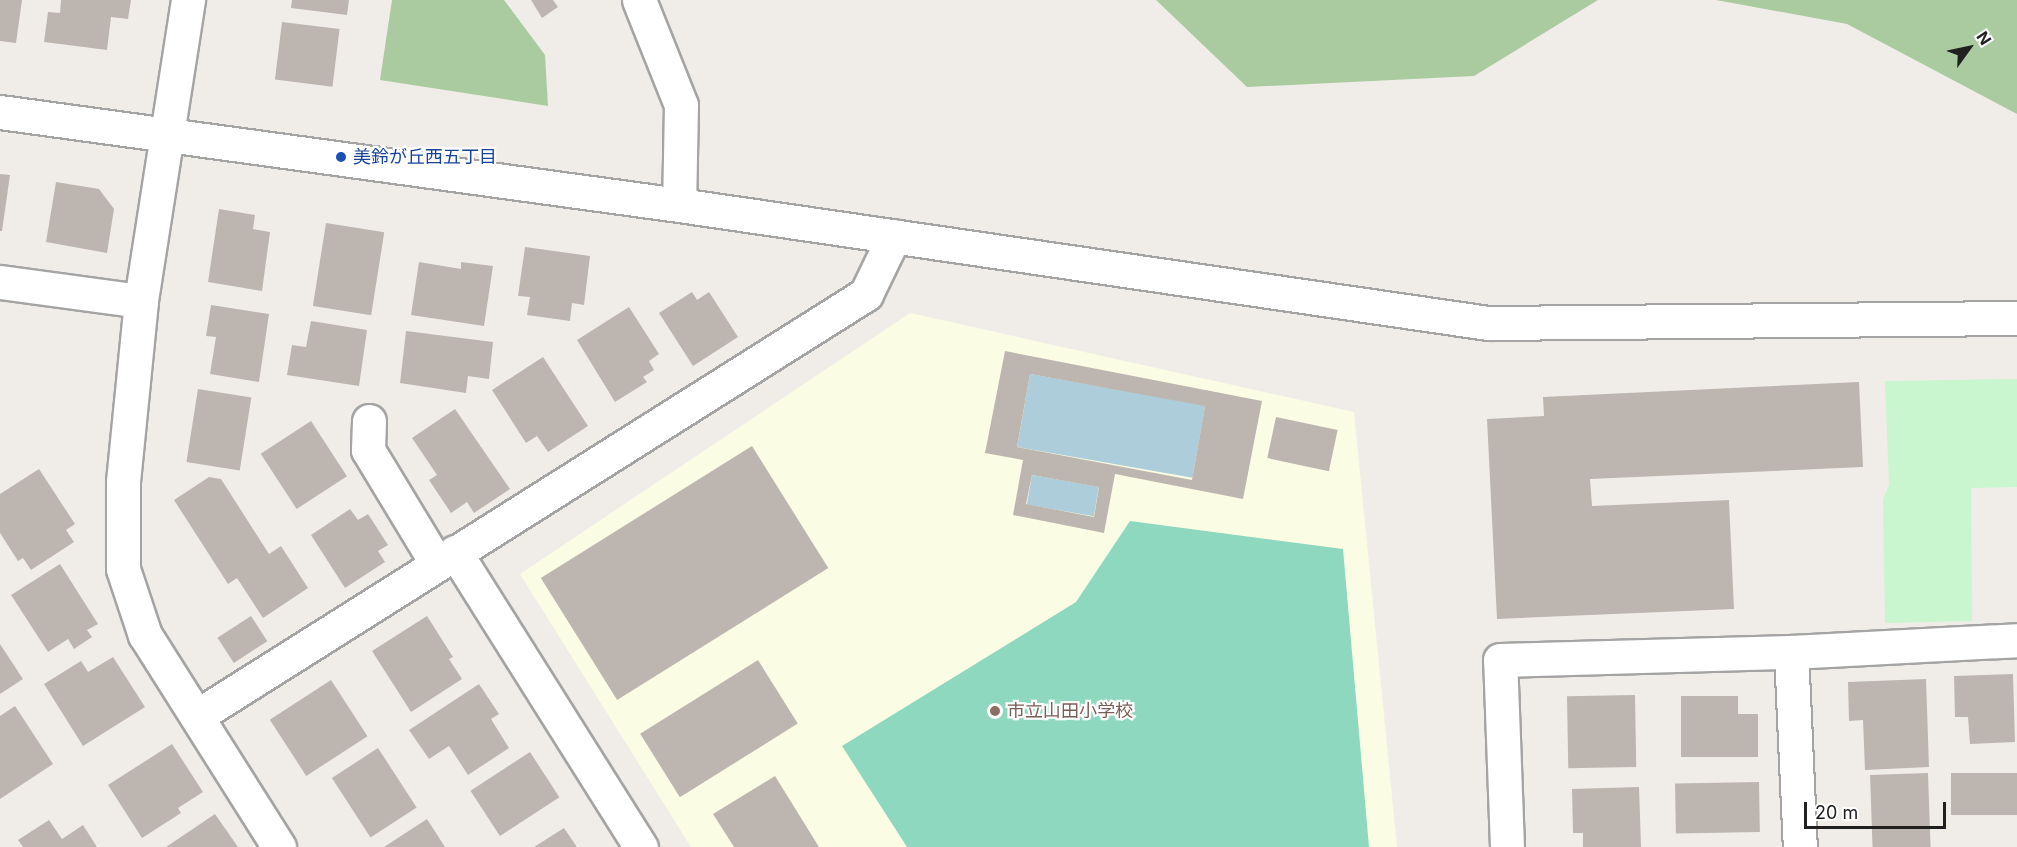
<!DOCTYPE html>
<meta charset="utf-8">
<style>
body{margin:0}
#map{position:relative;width:2017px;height:847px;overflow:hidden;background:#f0ede8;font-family:Inter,"Noto Sans JP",sans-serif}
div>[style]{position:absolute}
.education>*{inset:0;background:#fbfce4}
.forest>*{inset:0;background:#aacba0}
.park>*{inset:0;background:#c9f5cf}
.pitch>*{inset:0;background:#8dd8bf}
.water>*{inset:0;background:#accdd9;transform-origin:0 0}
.building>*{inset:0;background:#bdb6b0;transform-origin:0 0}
.roads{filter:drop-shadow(2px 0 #a4a4a4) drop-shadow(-2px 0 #a4a4a4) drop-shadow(0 2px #a4a4a4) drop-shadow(0 -2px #a4a4a4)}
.minor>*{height:33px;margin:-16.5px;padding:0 16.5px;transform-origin:16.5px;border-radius:16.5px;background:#fff}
.dots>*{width:16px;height:16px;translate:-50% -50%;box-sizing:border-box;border:3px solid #fff;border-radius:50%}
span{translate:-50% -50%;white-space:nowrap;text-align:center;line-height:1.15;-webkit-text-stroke:4.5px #fff;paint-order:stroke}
.transit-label{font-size:18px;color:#164399}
.left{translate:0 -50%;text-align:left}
.education-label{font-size:18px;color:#785e54}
.north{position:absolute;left:1939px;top:18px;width:60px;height:60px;-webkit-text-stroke:4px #fff;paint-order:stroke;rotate:57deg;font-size:16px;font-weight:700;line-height:24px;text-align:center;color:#202020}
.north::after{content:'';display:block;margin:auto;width:21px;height:27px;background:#202020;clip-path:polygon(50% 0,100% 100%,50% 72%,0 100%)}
.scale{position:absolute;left:1804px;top:802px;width:142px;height:27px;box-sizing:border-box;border:3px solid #202020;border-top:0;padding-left:8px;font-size:18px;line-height:21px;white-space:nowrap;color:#202020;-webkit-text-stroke:4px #fff;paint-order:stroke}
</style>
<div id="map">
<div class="education">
<i style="clip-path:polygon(910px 313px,1354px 412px,1397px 847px,691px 847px,520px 574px)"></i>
</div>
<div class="forest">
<i style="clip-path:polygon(392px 0,504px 0,545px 55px,548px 106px,380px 80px)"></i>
<i style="clip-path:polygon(1156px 0,1598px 0,1474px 76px,1247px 87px)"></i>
<i style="clip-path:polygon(1716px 0,2017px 0,2017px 114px,1847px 24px)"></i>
</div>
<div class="park">
<i style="clip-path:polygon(2017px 379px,2017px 487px,1971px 488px,1972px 621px,1885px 623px,1883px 500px,1889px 485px,1885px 381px)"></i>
</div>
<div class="pitch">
<i style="clip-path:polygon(1130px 521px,1343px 549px,1369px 847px,907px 847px,842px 746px,1076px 602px)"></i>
</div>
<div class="water">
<i style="left:1030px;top:374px;width:178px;height:74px;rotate:10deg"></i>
<i style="left:1032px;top:475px;width:68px;height:30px;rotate:10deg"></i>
</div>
<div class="building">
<i style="clip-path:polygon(0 0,22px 0,16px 43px,0 41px)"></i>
<i style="clip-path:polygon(61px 0,131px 0,128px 19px,111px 17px,107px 50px,44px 42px,48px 12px,60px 13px)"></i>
<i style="clip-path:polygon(292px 0,349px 0,347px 15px,291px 8px)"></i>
<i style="clip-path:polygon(531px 0,553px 0,558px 7px,542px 18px)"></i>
<i style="left:282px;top:22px;width:58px;height:58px;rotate:7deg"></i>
<i style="clip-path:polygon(0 174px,10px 175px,2px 231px,0 231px)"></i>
<i style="clip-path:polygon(56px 182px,99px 189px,114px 209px,107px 253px,46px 242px)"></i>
<i style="clip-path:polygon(219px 209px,255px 215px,253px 229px,270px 232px,262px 291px,208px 282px)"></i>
<i style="left:326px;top:223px;width:59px;height:84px;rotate:9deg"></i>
<i style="clip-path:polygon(525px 247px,590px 256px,584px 305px,572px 303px,570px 321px,527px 315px,530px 297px,518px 296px)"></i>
<i style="clip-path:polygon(419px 262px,461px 269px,461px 262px,493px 266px,484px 326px,411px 315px)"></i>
<i style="clip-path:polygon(692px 292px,697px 300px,709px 292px,738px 337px,693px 366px,659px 313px)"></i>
<i style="clip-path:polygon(211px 305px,269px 314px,259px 382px,210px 374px,216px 337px,206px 336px)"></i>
<i style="clip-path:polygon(629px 307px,659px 354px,649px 361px,654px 370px,643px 377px,647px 382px,615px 402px,577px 340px)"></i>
<i style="clip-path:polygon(311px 321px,367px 330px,359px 386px,287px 375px,292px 345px,306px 347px)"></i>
<i style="clip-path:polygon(406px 331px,493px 342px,489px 379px,468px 376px,466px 393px,400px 383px)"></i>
<i style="clip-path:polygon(evenodd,1005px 351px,1262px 401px,1243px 499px,1115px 474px,1104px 533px,1013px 515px,1023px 460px,985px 453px,1005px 351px,1030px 374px,1205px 406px,1192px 480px,1017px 447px,1030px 374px,1005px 351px,1032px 475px,1099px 487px,1094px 517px,1026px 504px,1032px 475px)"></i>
<i style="clip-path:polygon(543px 357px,588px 426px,548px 452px,537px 436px,526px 443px,492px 390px)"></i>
<i style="clip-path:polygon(1859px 382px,1863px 467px,1590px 479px,1592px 506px,1729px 500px,1734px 609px,1497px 619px,1487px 419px,1544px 416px,1543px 397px)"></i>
<i style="left:198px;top:389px;width:54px;height:74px;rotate:9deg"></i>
<i style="clip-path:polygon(455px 409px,510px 489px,474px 513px,467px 502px,451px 513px,429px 480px,437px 475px,412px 438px)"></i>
<i style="left:1276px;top:417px;width:63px;height:42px;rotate:12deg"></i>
<i style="left:311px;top:421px;width:66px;height:60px;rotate:57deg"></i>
<i style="left:752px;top:446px;width:144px;height:249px;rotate:58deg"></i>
<i style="clip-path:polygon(39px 469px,75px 524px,66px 530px,74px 542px,31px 570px,23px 558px,18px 561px,0 533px,0 494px)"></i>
<i style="clip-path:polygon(209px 477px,221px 479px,269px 554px,281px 546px,308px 588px,263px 618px,237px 578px,228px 584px,174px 500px)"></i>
<i style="clip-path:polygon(350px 509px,358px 520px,368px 514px,388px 545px,378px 551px,385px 562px,345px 588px,311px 535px)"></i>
<i style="clip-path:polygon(60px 564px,98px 624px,87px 630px,92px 637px,74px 649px,68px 639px,48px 652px,11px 595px)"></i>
<i style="left:251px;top:616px;width:30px;height:40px;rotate:57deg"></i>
<i style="clip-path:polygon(427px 616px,453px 657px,449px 659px,462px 679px,411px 712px,372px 651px)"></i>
<i style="clip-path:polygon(0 644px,23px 679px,0 694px)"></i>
<i style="clip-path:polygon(113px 657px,145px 707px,83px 746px,44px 684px,81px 661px,88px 672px)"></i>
<i style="left:758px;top:660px;width:75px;height:139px;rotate:58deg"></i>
<i style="clip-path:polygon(2013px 674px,2015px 742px,1970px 744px,1968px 717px,1955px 717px,1954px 676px)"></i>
<i style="clip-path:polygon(1926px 679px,1929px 767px,1865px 770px,1863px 720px,1849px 721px,1848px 682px)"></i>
<i style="left:331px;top:680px;width:67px;height:73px;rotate:57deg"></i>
<i style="clip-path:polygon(479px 684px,499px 714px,491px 719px,509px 748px,468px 775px,449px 746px,429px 759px,409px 730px)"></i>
<i style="left:1635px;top:695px;width:72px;height:68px;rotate:89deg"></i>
<i style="clip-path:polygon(1681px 696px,1738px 696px,1738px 714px,1758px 714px,1758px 757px,1681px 757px)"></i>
<i style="clip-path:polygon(15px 706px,53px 764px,0 799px,0 716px)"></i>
<i style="clip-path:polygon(172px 744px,203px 792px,178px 808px,181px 813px,142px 838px,108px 785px)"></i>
<i style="left:378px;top:748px;width:71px;height:55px;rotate:57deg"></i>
<i style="left:530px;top:752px;width:54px;height:71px;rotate:57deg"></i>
<i style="left:1928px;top:773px;width:74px;height:58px;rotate:88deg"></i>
<i style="left:2017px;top:773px;width:42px;height:66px;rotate:90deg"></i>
<i style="clip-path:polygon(775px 776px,819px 847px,734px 847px,713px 814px)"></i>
<i style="left:1759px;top:782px;width:50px;height:84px;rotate:89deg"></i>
<i style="clip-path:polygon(1639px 787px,1641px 847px,1583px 847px,1583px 833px,1573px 833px,1572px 789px)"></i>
<i style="clip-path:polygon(215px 814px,238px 847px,166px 847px)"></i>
<i style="clip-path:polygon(427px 819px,445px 847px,384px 847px)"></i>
<i style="clip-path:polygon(49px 820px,62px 839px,83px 825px,97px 847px,23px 847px,18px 840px)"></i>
<i style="clip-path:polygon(564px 828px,577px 847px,534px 847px)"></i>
</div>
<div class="roads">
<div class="minor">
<i style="left:188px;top:0;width:305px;rotate:98.9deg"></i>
<i style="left:141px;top:301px;width:182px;rotate:95.7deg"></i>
<i style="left:123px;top:482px;width:87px;rotate:90deg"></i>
<i style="left:123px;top:569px;width:70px;rotate:71.6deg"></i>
<i style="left:145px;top:635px;width:251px;rotate:57.7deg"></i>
<i style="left:639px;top:0;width:113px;rotate:68.2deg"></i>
<i style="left:681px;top:105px;width:100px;rotate:91.1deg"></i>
<i style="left:0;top:112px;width:685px;rotate:7.8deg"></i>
<i style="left:679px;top:205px;width:818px;rotate:8.3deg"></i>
<i style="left:1488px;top:323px;width:529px;rotate:-0.54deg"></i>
<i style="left:0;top:282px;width:142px;rotate:7.7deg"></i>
<i style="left:369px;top:421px;width:29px;rotate:92deg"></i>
<i style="left:368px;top:450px;width:133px;rotate:58.8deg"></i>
<i style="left:455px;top:552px;width:349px;rotate:57.8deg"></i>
<i style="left:1791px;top:652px;width:195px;rotate:87.4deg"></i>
<i style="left:197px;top:716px;width:791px;rotate:-32.24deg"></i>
<i style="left:866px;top:294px;width:64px;rotate:-64.2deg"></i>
<i style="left:1507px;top:847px;width:187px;rotate:-92.1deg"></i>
<i style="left:1500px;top:660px;width:291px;rotate:-1.6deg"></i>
<i style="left:1791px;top:652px;width:226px;rotate:-3deg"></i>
</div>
</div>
<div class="dots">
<i style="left:341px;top:157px;background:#1a4fb4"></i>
<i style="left:995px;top:711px;background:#8d6e63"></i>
</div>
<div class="transit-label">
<span class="left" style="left:353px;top:157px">美鈴が丘西五丁目</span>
</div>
<div class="education-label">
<span class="left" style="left:1007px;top:711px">市立山田小学校</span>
</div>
<div class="north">N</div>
<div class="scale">20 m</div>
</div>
